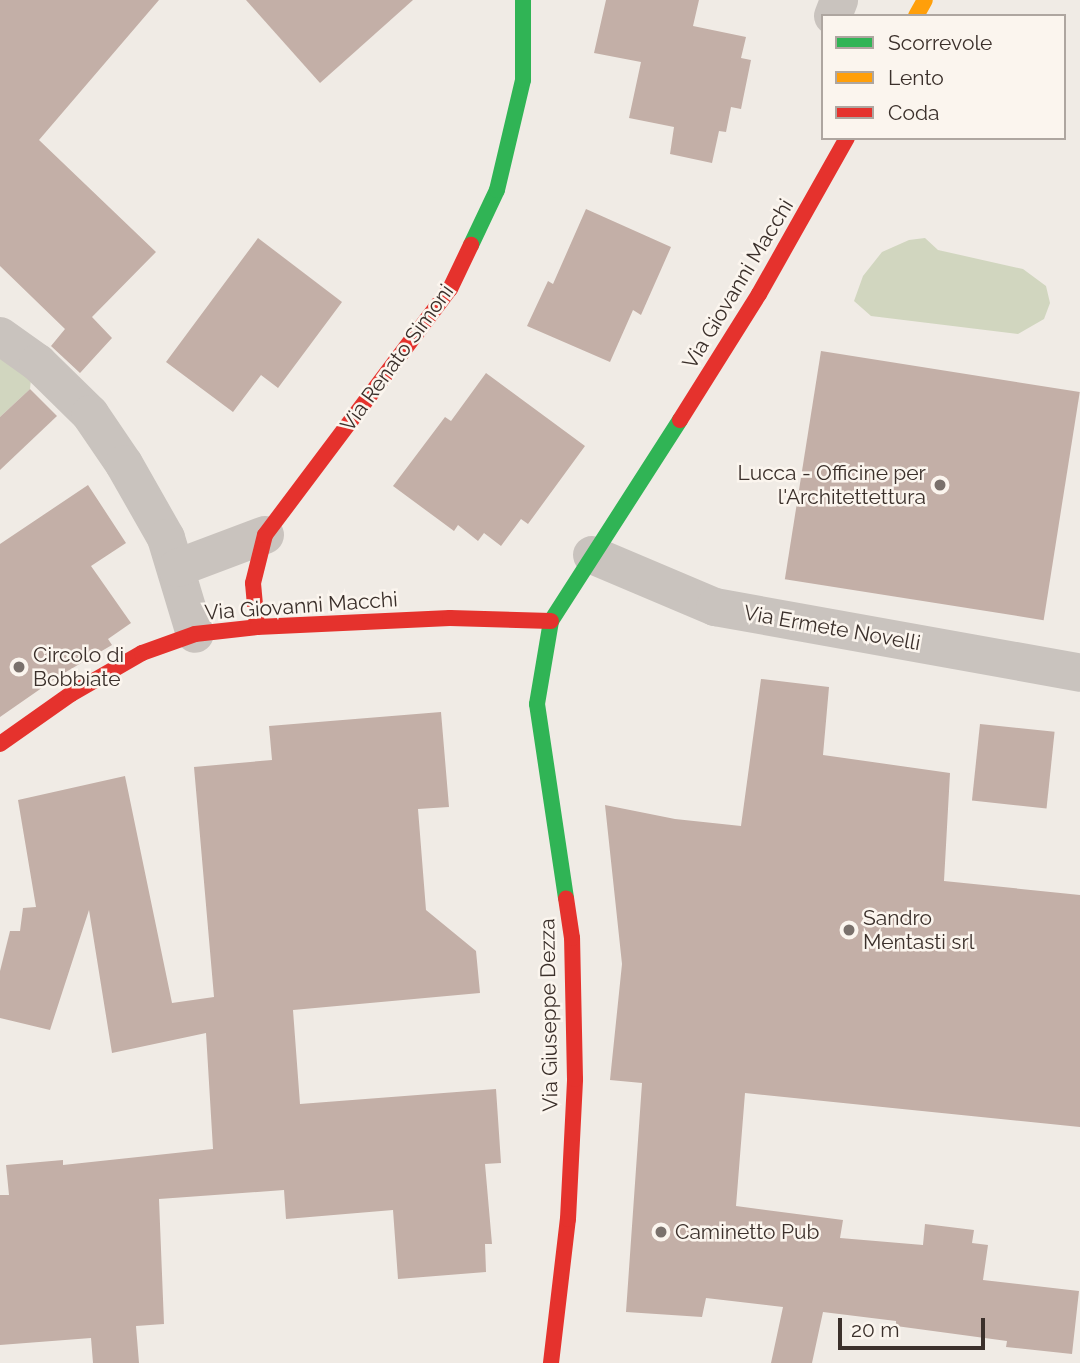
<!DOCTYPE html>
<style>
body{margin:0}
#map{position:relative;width:1080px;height:1363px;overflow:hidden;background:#f0ebe5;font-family:Raleway,sans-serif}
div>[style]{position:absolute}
.green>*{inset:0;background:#d1d6bf}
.building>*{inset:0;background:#c3afa7;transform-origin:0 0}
.street>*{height:38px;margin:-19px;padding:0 19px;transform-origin:19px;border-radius:19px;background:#c9c3be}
.fast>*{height:16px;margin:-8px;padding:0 8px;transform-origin:8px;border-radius:8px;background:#30b455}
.slow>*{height:16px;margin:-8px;padding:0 8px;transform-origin:8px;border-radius:8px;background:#ff9f0a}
.jam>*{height:16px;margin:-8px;padding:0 8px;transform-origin:8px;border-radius:8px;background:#e5322d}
.dots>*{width:19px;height:19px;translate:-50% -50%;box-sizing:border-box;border:4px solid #fbf5ee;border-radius:50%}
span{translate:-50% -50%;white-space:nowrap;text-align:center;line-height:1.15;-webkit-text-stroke:5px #fbf5ee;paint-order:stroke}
.street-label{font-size:21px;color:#3b302b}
.poi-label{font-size:21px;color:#3b302b}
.right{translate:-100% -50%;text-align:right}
.left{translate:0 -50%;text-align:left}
.legend{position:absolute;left:821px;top:14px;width:245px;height:126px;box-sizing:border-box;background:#fbf5ee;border:2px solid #aea6a0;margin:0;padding:9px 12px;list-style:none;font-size:21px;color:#3b302b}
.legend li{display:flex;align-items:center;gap:14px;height:35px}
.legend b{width:35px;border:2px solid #aea6a0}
.scale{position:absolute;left:838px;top:1318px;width:147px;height:32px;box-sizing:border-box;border:4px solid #3b302b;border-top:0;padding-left:9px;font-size:21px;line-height:24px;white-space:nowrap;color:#3b302b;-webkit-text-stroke:5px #fbf5ee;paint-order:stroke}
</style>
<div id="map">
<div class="green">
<i style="clip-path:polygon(925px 238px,938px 250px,1023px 269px,1046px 286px,1050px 303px,1044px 319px,1018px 334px,871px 316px,854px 301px,863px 276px,882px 252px,909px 240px)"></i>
<i style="clip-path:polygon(0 358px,31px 379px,30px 389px,0 417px)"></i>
</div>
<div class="building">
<i style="clip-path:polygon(0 0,159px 0,39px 140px,156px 252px,92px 317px,112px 338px,80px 373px,51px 346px,65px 329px,0 266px)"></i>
<i style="clip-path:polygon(246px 0,413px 0,320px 83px)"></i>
<i style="clip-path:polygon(606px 0,699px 0,693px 26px,746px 37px,741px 58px,751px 60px,741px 109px,731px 107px,726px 132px,719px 131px,712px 163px,670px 154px,674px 127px,629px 118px,641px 62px,594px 53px)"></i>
<i style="clip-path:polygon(586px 209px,671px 247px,641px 315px,633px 310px,610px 362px,527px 326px,548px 281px,553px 284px)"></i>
<i style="clip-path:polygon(258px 238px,342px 302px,278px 388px,261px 375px,233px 412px,166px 362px)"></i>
<i style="left:821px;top:351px;width:262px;height:231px;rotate:9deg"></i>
<i style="clip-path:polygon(486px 373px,585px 446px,528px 524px,521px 519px,501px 546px,484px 533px,478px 541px,458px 525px,454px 531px,393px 486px,445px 417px,451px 421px)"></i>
<i style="clip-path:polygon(30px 389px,57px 416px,0 470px,0 417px)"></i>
<i style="clip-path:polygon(88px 485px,126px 543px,91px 566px,131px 623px,108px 639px,112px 645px,59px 676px,0 717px,0 544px)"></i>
<i style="clip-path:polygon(761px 679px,829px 687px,823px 755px,950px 773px,944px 881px,1080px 895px,1080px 1127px,745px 1093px,736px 1206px,843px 1220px,840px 1238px,923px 1245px,925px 1224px,974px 1230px,972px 1243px,988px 1245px,983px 1280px,1079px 1291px,1072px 1354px,1006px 1347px,1007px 1341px,896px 1326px,896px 1321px,823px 1312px,812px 1363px,771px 1363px,783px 1307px,706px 1298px,702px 1317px,626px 1312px,642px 1083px,610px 1080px,622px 964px,605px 805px,675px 819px,741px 826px)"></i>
<i style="clip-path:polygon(441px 712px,449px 807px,418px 809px,426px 910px,476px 951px,480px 993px,293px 1010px,300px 1104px,496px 1089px,501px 1163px,485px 1164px,492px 1244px,485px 1244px,486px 1272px,398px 1279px,393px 1210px,286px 1219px,284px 1190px,159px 1199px,164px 1324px,136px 1326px,139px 1363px,93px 1363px,91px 1338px,0 1345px,0 1195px,9px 1195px,6px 1165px,63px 1160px,63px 1165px,213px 1149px,206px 1033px,112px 1053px,89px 910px,50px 1030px,0 1018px,0 971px,10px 931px,20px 931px,23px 908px,36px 907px,18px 800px,125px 776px,172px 1003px,214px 997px,194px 767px,272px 760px,269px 726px)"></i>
<i style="left:980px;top:724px;width:75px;height:77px;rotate:6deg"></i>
</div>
<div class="street">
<i style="left:833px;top:16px;width:17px;rotate:-69deg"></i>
<i style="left:0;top:336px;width:47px;rotate:35.4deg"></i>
<i style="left:38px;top:363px;width:73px;rotate:44.4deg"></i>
<i style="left:90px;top:414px;width:60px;rotate:55.8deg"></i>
<i style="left:124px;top:464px;width:85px;rotate:60.4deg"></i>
<i style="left:166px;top:538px;width:100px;rotate:73.2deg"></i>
<i style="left:592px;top:555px;width:134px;rotate:22.9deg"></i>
<i style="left:715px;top:607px;width:371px;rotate:10.2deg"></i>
<i style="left:177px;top:568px;width:94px;rotate:-20.6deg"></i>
</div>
<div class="fast">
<i style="left:471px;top:245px;width:61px;rotate:-64.7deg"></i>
<i style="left:497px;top:190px;width:113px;rotate:-76.7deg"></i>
<i style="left:523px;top:80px;width:80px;rotate:-90deg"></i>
<i style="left:566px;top:898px;width:196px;rotate:-98.5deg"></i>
<i style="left:537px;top:704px;width:84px;rotate:-80.4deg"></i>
<i style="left:551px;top:621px;width:239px;rotate:-57.3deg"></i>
</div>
<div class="slow">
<i style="left:916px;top:16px;width:18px;rotate:-61deg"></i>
</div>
<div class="jam">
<i style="left:680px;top:420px;width:149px;rotate:-57.9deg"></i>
<i style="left:759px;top:294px;width:179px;rotate:-60.6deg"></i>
<i style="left:257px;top:627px;width:44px;rotate:-95.2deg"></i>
<i style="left:253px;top:583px;width:49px;rotate:-76deg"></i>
<i style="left:265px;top:535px;width:308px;rotate:-53.1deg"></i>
<i style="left:450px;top:289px;width:49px;rotate:-64.5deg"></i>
<i style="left:0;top:744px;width:87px;rotate:-35.2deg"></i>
<i style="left:71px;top:694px;width:82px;rotate:-30deg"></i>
<i style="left:142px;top:653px;width:56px;rotate:-19.7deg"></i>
<i style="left:195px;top:634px;width:62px;rotate:-6.4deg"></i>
<i style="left:257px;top:627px;width:193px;rotate:-2.7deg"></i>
<i style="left:450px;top:618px;width:101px;rotate:1.7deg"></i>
<i style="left:551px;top:1363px;width:145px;rotate:-83.3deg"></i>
<i style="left:568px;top:1219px;width:140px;rotate:-87.1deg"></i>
<i style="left:575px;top:1079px;width:141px;rotate:-91.2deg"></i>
<i style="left:572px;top:938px;width:40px;rotate:-98.5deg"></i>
</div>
<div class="dots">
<i style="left:940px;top:485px;background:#7a716c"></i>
<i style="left:19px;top:667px;background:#7a716c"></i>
<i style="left:849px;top:930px;background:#7a716c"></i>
<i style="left:661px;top:1232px;background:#7a716c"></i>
</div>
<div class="street-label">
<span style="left:738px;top:284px;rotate:-59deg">Via Giovanni Macchi</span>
<span style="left:397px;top:358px;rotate:-54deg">Via Renato Simoni</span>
<span style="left:301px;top:606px;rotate:-4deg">Via Giovanni Macchi</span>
<span style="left:832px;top:628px;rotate:10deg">Via Ermete Novelli</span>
<span style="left:549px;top:1015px;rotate:-91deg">Via Giuseppe Dezza</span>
</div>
<div class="poi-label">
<span class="right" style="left:926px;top:485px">Lucca - Officine per<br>l'Architettettura</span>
<span class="left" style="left:33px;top:667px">Circolo di<br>Bobbiate</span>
<span class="left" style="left:863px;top:930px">Sandro<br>Mentasti srl</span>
<span class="left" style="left:675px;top:1232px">Caminetto Pub</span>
</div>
<ul class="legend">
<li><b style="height:9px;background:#30b455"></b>Scorrevole</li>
<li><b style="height:9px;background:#ff9f0a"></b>Lento</li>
<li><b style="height:9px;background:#e5322d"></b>Coda</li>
</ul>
<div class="scale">20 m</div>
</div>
